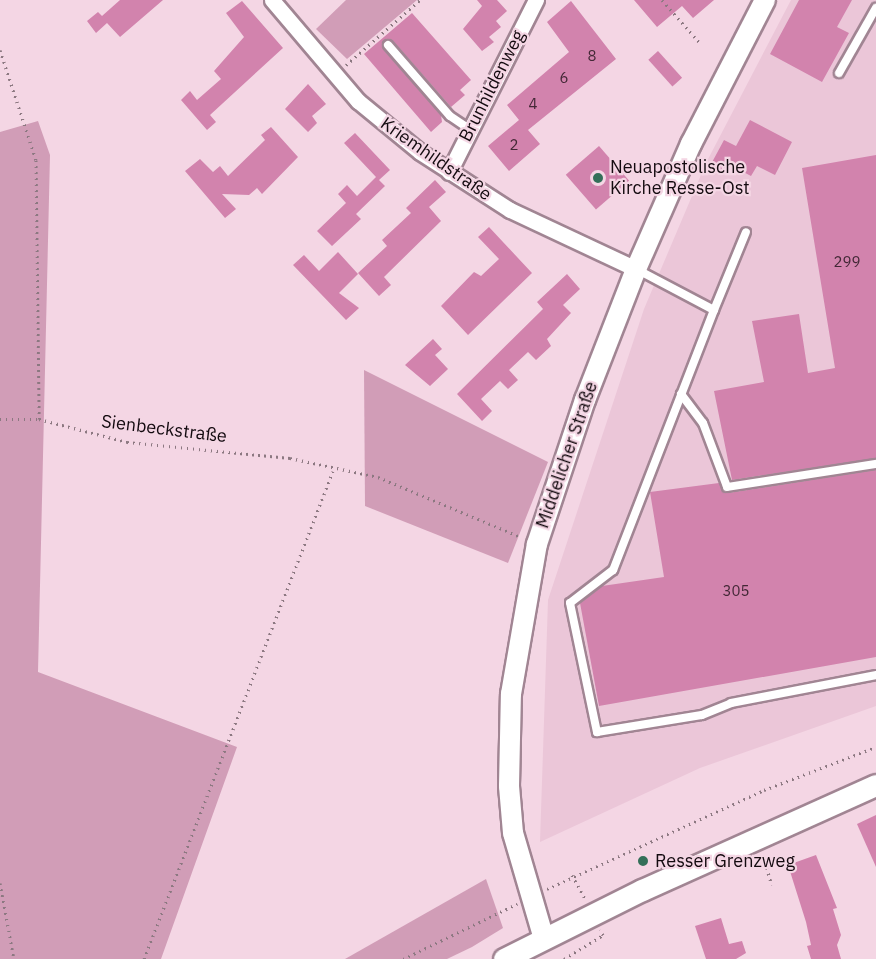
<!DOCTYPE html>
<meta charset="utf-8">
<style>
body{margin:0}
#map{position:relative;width:876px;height:959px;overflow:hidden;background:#f4d6e4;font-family:"IBM Plex Sans",sans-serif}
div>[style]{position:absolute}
.built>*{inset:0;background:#ebc6d8}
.green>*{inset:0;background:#d19db7}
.building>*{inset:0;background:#d283ad;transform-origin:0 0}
.path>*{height:3px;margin-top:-1.5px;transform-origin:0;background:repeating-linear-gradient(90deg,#8c7881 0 1.5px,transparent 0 6px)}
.roads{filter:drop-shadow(2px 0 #a18593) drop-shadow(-2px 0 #a18593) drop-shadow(0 2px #a18593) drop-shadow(0 -2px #a18593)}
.service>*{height:8px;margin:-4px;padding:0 4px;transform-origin:4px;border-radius:4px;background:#fff}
.minor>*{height:15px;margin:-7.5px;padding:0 7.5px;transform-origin:7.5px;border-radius:7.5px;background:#fff}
.tertiary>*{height:20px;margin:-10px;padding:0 10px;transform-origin:10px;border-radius:10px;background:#fff}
.secondary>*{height:21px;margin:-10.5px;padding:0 10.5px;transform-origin:10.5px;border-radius:10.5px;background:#fff}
.dots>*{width:16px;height:16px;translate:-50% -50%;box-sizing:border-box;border:3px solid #f4d6e4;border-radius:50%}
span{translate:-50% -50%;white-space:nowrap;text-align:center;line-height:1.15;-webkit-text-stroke:4.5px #f4d6e4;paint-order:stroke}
.number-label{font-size:15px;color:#432836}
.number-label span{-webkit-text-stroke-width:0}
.street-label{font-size:18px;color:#130a0f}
.poi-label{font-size:18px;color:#130a0f}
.left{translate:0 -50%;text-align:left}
</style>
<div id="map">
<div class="built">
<i style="clip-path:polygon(791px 0,876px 0,876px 706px,700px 768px,540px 842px,548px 600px,644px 309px,706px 163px)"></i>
</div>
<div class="green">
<i style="clip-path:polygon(346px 0,417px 0,347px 59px,316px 29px)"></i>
<i style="clip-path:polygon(38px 121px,50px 155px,38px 672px,237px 747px,161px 959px,0 959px,0 132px)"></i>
<i style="clip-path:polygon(364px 370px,548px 462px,508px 563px,365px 506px)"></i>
<i style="clip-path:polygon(486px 879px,503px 928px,472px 947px,447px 959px,345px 959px)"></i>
</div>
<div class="building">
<i style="clip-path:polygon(120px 0,163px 0,120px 37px,107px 23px,96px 33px,87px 21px,98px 12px,102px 16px)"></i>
<i style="clip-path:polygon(477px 0,497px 0,507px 11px,496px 21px,501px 27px,489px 37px,494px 42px,482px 51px,463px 29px,482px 6px)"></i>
<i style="clip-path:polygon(634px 0,714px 0,693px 18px,682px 6px,657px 27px)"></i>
<i style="clip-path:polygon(799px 0,852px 0,837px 27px,849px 33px,822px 82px,770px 54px)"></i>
<i style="clip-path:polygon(242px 1px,283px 48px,210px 115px,216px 122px,207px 130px,181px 100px,190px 91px,197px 100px,221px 79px,214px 71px,244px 37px,226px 13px)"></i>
<i style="clip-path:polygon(571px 1px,616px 59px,528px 130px,540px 144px,509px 171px,488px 146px,519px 120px,507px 105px,569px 52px,547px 22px)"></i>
<i style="clip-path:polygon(412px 13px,471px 80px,460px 90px,465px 95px,451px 107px,393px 41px,384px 41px,383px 49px,441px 115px,442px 122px,431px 132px,364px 54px)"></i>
<i style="left:658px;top:51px;width:36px;height:13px;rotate:48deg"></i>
<i style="clip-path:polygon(308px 84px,326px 104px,312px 116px,317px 123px,308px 132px,285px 109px)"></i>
<i style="clip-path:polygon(750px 120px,792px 142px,775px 175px,757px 166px,751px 176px,732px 166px,728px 175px,710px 166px,724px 140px,736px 146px)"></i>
<i style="clip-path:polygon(271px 127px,298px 157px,262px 194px,257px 188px,249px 195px,222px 194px,236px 209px,225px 218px,185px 171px,200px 159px,213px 172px,220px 166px,228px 176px,265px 140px,261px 135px)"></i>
<i style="clip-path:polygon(355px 133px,390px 170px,379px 180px,385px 186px,356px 214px,361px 219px,332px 246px,317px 231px,346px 203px,338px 194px,347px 185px,357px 196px,376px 177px,344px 143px)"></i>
<i style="left:599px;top:146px;width:46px;height:44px;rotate:49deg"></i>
<i style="clip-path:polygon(876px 155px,876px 458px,732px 480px,714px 391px,764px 382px,752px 321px,799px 314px,808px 373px,835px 368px,802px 168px)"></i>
<i style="clip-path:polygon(435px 180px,446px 192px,429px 207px,441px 221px,384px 277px,391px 285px,379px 296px,358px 273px,387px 246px,382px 240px,411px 213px,406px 208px)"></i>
<i style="clip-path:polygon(489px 227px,532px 273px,468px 335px,441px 306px,474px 272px,481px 276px,499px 259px,478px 237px)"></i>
<i style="clip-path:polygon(338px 252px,358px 274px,339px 293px,359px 308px,346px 320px,293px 265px,304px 255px,319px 271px)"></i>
<i style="clip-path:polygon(567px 274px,580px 289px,563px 305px,571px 313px,547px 339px,551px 346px,536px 360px,528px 352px,509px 370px,518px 380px,508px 389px,500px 381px,481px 399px,492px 411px,482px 421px,457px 394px,543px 309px,537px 302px)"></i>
<i style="clip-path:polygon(433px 339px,442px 349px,435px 355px,448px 369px,430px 386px,405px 365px)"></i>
<i style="clip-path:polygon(876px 470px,876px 657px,599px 706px,580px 603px,602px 586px,664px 577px,650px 492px,719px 483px,728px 493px)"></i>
<i style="clip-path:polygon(876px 815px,876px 867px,857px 824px)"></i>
<i style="clip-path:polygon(816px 855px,837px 908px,833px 909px,841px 935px,837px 945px,841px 959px,811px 959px,807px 946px,811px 945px,806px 922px,788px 865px)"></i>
<i style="clip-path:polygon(721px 918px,729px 944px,742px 941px,746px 953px,736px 959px,706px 959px,695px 926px)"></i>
</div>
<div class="path">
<i style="left:662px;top:0;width:57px;rotate:48.5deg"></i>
<i style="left:0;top:50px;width:116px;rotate:71.9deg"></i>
<i style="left:36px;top:160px;width:259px;rotate:89.3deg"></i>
<i style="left:346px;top:65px;width:98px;rotate:-41.3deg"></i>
<i style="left:0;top:419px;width:39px"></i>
<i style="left:39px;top:419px;width:91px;rotate:14.6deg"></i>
<i style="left:127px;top:442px;width:164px;rotate:5.6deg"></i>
<i style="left:290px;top:458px;width:90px;rotate:12.2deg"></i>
<i style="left:378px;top:477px;width:155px;rotate:22.8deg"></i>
<i style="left:763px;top:856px;width:30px;rotate:73deg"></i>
<i style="left:572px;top:875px;width:29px;rotate:61deg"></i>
<i style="left:0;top:883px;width:77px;rotate:79.6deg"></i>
<i style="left:547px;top:889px;width:239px;rotate:-24.5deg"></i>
<i style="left:764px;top:790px;width:120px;rotate:-21deg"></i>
<i style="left:144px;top:959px;width:523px;rotate:-68.83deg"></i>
<i style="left:403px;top:959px;width:127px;rotate:-25.8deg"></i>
<i style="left:564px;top:959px;width:46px;rotate:-31.6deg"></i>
<i style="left:603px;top:935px;width:6px;rotate:-121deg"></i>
</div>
<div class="roads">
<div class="service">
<i style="left:388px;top:45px;width:94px;rotate:48.9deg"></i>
<i style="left:450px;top:116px;width:23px;rotate:34deg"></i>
<i style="left:839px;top:73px;width:75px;rotate:-60.4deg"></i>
<i style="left:638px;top:270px;width:86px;rotate:27.8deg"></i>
<i style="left:714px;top:310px;width:279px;rotate:111.2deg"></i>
<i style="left:613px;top:570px;width:54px;rotate:142.5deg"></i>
<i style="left:570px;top:603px;width:132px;rotate:78.2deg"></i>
<i style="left:597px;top:732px;width:106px;rotate:-9.2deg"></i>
<i style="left:702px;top:715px;width:31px;rotate:-22deg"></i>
<i style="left:731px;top:703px;width:148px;rotate:-10.9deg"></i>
<i style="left:714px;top:310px;width:84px;rotate:-67.7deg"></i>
<i style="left:681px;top:394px;width:36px;rotate:53deg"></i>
<i style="left:703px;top:423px;width:68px;rotate:69.4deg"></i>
<i style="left:727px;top:487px;width:151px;rotate:-8.8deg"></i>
</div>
<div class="minor">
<i style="left:272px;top:0;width:133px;rotate:49.6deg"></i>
<i style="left:358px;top:101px;width:80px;rotate:39.4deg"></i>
<i style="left:420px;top:152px;width:107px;rotate:32.8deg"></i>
<i style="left:510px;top:210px;width:139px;rotate:25.1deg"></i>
<i style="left:449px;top:172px;width:193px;rotate:-63.2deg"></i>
</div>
<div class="tertiary">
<i style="left:544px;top:939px;width:110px;rotate:-106.3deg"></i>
<i style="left:513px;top:833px;width:47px;rotate:-94.9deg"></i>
<i style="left:509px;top:786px;width:92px;rotate:-88.8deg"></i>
<i style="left:511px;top:694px;width:152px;rotate:-80.2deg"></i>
<i style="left:537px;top:544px;width:152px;rotate:-71.6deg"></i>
<i style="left:585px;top:400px;width:141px;rotate:-68.7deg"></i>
<i style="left:636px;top:269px;width:137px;rotate:-66.3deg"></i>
<i style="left:691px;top:144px;width:162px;rotate:-62.8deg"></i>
</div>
<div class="secondary">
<i style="left:504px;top:959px;width:154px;rotate:-26.6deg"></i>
<i style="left:642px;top:890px;width:256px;rotate:-24.2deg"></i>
</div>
</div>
<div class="dots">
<i style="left:598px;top:178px;background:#346f59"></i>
<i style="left:643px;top:861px;background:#346f59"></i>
</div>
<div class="number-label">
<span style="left:592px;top:56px">8</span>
<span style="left:564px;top:78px">6</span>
<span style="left:533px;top:104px">4</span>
<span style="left:514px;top:145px">2</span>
<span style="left:847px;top:262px">299</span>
<span style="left:736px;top:591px">305</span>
</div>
<div class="street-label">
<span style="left:492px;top:86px;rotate:-63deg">Brunhildenweg</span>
<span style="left:436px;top:159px;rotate:35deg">Kriemhildstraße</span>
<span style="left:164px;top:429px;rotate:7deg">Sienbeckstraße</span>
<span style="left:567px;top:455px;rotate:-71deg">Middelicher Straße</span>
</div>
<div class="poi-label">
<span class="left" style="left:610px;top:178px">Neuapostolische<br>Kirche Resse-Ost</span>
<span class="left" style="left:655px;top:861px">Resser Grenzweg</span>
</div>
</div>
